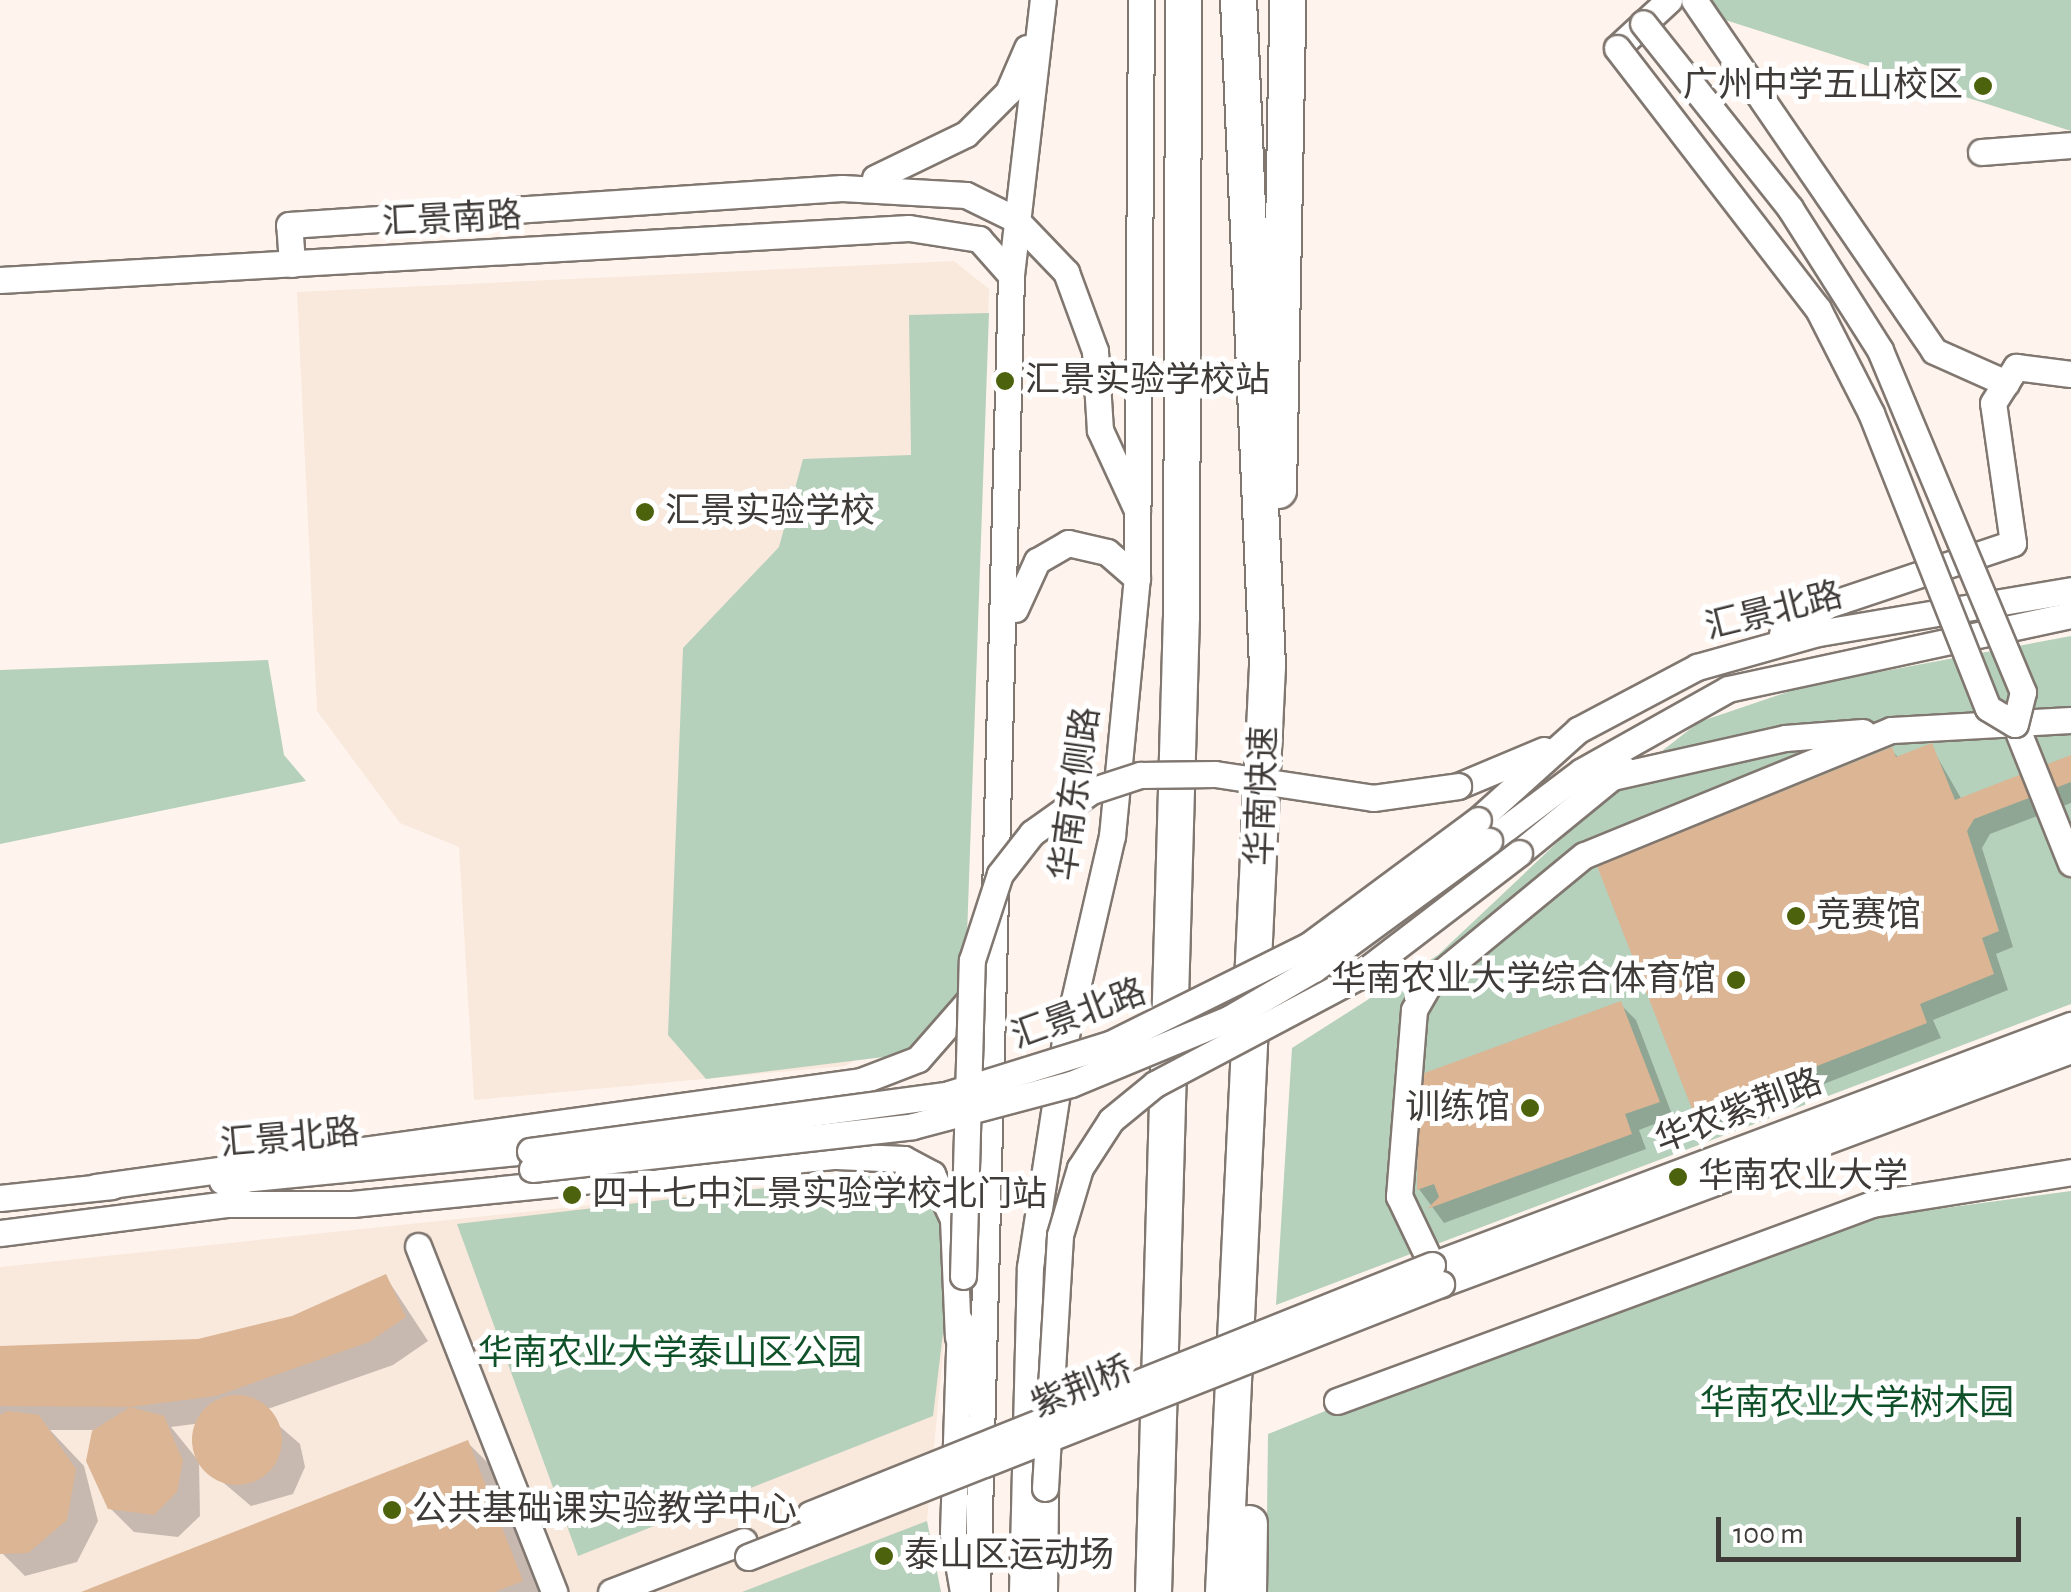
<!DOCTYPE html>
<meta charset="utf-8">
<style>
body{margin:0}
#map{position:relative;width:2071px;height:1592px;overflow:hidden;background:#fff4ed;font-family:"Alegreya Sans","Noto Sans SC",sans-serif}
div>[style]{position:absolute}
.built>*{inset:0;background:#f9e8dc}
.green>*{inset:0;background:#b5d0bb}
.shadow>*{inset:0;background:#0003}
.building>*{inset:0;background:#dbb594}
.round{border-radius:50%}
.roads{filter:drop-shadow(2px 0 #807770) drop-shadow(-2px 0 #807770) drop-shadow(0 2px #807770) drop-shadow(0 -2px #807770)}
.minor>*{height:25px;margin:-12.5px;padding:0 12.5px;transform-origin:12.5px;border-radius:12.5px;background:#fff}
.highway>*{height:35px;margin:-17.5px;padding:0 17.5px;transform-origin:17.5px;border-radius:17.5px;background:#fff}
.bridges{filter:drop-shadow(2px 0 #807770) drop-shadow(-2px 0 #807770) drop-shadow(0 2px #807770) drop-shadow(0 -2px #807770)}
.minor-bridge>*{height:25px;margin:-12.5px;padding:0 12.5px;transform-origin:12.5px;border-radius:12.5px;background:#fff}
.dots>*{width:28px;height:28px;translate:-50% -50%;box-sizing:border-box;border:5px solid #fff;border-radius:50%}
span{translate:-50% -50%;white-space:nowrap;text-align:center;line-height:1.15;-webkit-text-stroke:10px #fff;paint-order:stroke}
.poi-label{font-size:35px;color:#3f3b39}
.right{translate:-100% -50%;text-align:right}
.left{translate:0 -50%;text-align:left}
.street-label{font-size:35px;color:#3f3b39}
.park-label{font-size:35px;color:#0f5129}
.scale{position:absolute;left:1716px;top:1517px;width:305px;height:45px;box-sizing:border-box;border:5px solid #3f3b39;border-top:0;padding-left:12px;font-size:30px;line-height:35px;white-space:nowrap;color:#3f3b39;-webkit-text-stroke:8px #fff;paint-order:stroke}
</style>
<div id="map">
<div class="built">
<i style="clip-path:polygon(954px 261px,989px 289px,965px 992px,845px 1066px,474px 1100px,459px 847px,400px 823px,317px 711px,297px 292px)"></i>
<i style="clip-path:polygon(886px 1174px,952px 1258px,927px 1521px,941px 1592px,0 1592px,0 1267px)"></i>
</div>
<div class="green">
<i style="clip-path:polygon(1712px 0,2071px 0,2071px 131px,1719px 18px)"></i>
<i style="clip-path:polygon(989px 313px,965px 992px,925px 1039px,892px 1056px,706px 1079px,668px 1035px,683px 648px,779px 547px,803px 459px,911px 455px,909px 315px)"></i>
<i style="clip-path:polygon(2071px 636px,2071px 1004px,1276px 1305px,1292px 1048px,1438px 955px,1616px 787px,1699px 722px,1805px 686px)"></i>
<i style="clip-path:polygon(268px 660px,284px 755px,306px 781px,0 844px,0 670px)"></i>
<i style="clip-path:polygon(886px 1174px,934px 1207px,952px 1258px,933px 1416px,578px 1556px,457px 1224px)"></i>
<i style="clip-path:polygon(2071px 1191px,2071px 1592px,1266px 1592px,1268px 1434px,1866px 1193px,1878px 1217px)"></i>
<i style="clip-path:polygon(927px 1521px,941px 1592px,742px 1592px)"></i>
</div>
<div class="shadow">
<i style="clip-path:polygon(1931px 746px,1962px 800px,2071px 758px,2071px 803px,1990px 834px,1982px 848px,2013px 947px,1996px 954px,2008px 990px,1933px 1020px,1941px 1038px,1712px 1128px,1696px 1113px,1891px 750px,1899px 758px)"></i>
<i style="clip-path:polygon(1620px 1004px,1636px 1020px,1673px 1117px,1639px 1130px,1646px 1149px,1444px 1223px,1419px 1189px)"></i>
<i style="clip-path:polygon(evenodd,386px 1277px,428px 1341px,393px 1365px,262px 1411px,300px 1444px,305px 1467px,293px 1494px,251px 1506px,199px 1462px,200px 1516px,178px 1537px,134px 1532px,110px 1508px,95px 1430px,50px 1430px,84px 1466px,98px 1521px,77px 1562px,25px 1576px,0 1551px,0 1348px,199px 1342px,292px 1318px,386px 1277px,202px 1423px,194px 1439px,201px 1464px,171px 1427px,202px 1423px)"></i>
<i style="clip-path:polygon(468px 1443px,491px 1466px,540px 1592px,87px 1592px)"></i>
</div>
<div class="building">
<i style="clip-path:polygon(1932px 743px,1955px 800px,2071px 755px,2071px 782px,1974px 819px,1967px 831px,1999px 931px,1982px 938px,1994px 974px,1920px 1004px,1927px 1023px,1694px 1114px,1597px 866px,1892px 747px,1896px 757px)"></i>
<i style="clip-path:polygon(1621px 1001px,1660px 1102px,1625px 1114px,1632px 1134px,1427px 1209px,1439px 1197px,1434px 1184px,1417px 1190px,1419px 1075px)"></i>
<i style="clip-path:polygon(386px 1274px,406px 1317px,369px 1342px,216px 1396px,130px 1407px,164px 1416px,183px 1461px,177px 1492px,154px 1515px,108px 1509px,86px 1461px,92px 1431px,130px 1407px,0 1406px,0 1346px,198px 1339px,292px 1316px)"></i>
<i class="round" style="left:192px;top:1395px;width:90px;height:90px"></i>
<i style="clip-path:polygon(8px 1411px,39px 1415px,76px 1469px,67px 1520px,28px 1553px,0 1554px,0 1415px)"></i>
<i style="clip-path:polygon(468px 1440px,523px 1581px,495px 1592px,81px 1592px)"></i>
</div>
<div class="roads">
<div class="minor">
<i style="left:1694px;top:0;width:425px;rotate:55.6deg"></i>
<i style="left:1934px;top:351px;width:79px;rotate:24deg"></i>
<i style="left:1617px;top:48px;width:71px;rotate:-42.7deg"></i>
<i style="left:1981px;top:152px;width:90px;rotate:-4.4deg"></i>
<i style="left:875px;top:178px;width:101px;rotate:-25.8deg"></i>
<i style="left:966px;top:134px;width:59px;rotate:-45deg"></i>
<i style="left:1008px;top:92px;width:48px;rotate:-66.6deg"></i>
<i style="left:292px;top:264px;width:39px;rotate:-94deg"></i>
<i style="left:289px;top:225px;width:554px;rotate:-3.83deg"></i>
<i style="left:842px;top:188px;width:124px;rotate:3.2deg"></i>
<i style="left:966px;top:195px;width:55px;rotate:26.1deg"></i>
<i style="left:1015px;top:219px;width:74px;rotate:46.1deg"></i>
<i style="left:1066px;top:272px;width:84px;rotate:69.8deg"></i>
<i style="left:1095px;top:351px;width:79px;rotate:86.4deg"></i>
<i style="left:1100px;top:430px;width:88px;rotate:65.2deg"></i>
<i style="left:0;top:280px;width:910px;rotate:-3.27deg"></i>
<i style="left:909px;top:228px;width:71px;rotate:8.9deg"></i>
<i style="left:979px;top:239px;width:48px;rotate:48.4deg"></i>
<i style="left:1015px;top:609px;width:53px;rotate:-65.4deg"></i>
<i style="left:1037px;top:561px;width:36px;rotate:-30deg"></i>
<i style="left:1068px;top:543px;width:40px;rotate:13deg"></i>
<i style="left:1107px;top:552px;width:40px;rotate:41deg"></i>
<i style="left:1782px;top:634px;width:54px;rotate:-32.2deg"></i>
<i style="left:1828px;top:605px;width:195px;rotate:-18.5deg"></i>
<i style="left:2013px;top:543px;width:141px;rotate:-98.1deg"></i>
<i style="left:1993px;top:403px;width:43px;rotate:-57.4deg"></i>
<i style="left:2016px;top:367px;width:55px;rotate:7.3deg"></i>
<i style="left:2071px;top:720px;width:180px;rotate:176.8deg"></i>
<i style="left:1891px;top:730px;width:331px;rotate:157.8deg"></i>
<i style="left:1584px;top:855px;width:200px;rotate:140.5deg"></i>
<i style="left:1430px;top:982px;width:32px;rotate:120deg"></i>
<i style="left:1414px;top:1010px;width:187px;rotate:94.6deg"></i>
<i style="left:1399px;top:1196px;width:98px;rotate:64.5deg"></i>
<i style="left:1441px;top:1284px;width:672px;rotate:-20.38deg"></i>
<i style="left:2015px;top:724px;width:150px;rotate:68.1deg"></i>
<i style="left:1612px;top:777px;width:177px;rotate:-12.7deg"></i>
<i style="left:1785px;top:738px;width:78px;rotate:-4.4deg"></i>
<i style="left:1458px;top:786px;width:93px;rotate:-22.7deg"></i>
<i style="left:1478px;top:820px;width:135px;rotate:-42deg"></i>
<i style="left:1578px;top:730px;width:135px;rotate:-27.9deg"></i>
<i style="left:1697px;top:667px;width:126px;rotate:-15.7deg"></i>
<i style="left:1818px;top:633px;width:257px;rotate:-9.6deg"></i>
<i style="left:1489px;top:841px;width:116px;rotate:-37deg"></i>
<i style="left:1582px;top:771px;width:167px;rotate:-29.3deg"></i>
<i style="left:1728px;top:689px;width:351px;rotate:-12.2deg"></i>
<i style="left:1519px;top:853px;width:134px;rotate:-39.3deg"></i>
<i style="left:222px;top:1181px;width:309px;rotate:-5.6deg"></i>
<i style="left:96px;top:1187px;width:772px;rotate:-7.89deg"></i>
<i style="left:861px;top:1081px;width:61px;rotate:-21.1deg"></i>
<i style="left:918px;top:1059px;width:85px;rotate:-48.8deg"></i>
<i style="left:0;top:1198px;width:113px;rotate:-6.1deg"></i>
<i style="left:228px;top:1204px;width:124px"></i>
<i style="left:352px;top:1204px;width:486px;rotate:-5.7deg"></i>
<i style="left:836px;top:1156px;width:68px;rotate:2.5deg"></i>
<i style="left:904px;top:1159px;width:32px;rotate:28deg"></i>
<i style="left:932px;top:1174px;width:50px;rotate:65deg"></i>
<i style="left:953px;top:1219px;width:118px;rotate:87.6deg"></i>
<i style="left:0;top:1233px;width:245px;rotate:-7.3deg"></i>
<i style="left:418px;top:1246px;width:372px;rotate:68.5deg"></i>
<i style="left:1432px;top:1265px;width:683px;rotate:-20.59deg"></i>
<i style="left:960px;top:1321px;width:213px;rotate:91.9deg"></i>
<i style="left:953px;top:1534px;width:59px;rotate:80.2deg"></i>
<i style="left:1337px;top:1401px;width:570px;rotate:-20.21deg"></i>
<i style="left:1872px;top:1204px;width:202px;rotate:-9.1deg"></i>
<i style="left:611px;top:1592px;width:142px;rotate:-21deg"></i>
<i style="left:977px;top:1592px;width:1317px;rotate:-88.52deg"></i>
<i style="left:1011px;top:275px;width:277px;rotate:-83.4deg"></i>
<i style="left:1022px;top:1592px;width:325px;rotate:-88.6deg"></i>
<i style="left:1030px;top:1267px;width:235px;rotate:-81.2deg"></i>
<i style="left:1066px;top:1035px;width:204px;rotate:-77deg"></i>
<i style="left:1112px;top:836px;width:259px;rotate:-84.5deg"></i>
<i style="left:1137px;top:578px;width:578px;rotate:-89.6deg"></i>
<i style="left:1044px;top:1592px;width:104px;rotate:-89.4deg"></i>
</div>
<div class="highway">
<i style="left:1278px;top:490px;width:490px;rotate:-88.9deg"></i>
<i style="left:1153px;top:1592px;width:975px;rotate:-88.36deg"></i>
<i style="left:1181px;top:617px;width:617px;rotate:-89.81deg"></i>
<i style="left:1223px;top:1592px;width:927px;rotate:-87.28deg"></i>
<i style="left:1267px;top:666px;width:667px;rotate:-92.49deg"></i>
<i style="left:1248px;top:1592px;width:69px;rotate:-89.2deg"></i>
</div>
</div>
<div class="bridges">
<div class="minor-bridge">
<i style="left:1617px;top:48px;width:329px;rotate:52.4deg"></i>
<i style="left:1818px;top:309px;width:117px;rotate:63deg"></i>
<i style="left:1871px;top:413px;width:317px;rotate:68.4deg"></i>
<i style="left:1988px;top:708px;width:31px;rotate:31deg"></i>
<i style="left:2015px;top:724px;width:33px;rotate:-76deg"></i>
<i style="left:2023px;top:692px;width:371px;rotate:-112.7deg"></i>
<i style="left:1880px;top:350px;width:168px;rotate:-122.4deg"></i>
<i style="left:1790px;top:208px;width:236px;rotate:-128.5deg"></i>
<i style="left:530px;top:1151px;width:423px;rotate:-7.7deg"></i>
<i style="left:949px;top:1094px;width:169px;rotate:-17.3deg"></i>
<i style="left:1110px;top:1044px;width:222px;rotate:-26.4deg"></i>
<i style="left:1309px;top:945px;width:210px;rotate:-36.5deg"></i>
<i style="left:532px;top:1169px;width:383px;rotate:-6.4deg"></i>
<i style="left:913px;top:1126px;width:163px;rotate:-14.9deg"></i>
<i style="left:1071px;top:1084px;width:172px;rotate:-22.5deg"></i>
<i style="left:1230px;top:1018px;width:97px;rotate:-30.3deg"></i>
<i style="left:1314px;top:969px;width:217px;rotate:-36.2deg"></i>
<i style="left:963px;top:1276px;width:316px;rotate:-88.4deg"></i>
<i style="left:972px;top:960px;width:90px;rotate:-72deg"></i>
<i style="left:1000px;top:874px;width:52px;rotate:-52deg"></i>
<i style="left:1032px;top:833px;width:72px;rotate:-35.4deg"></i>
<i style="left:1091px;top:791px;width:52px;rotate:-18.1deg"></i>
<i style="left:1140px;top:775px;width:75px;rotate:-0.8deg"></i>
<i style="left:1215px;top:774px;width:160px;rotate:8.6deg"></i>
<i style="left:1373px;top:798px;width:86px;rotate:-8deg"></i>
<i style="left:1045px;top:1488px;width:253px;rotate:-86.6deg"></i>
<i style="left:1060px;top:1235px;width:70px;rotate:-73.4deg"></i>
<i style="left:1080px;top:1168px;width:57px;rotate:-57.1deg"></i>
<i style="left:1111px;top:1120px;width:57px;rotate:-39.3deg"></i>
<i style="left:1155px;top:1084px;width:229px;rotate:-27.9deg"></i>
<i style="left:1357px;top:977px;width:204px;rotate:-37.4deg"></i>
<i style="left:810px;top:1514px;width:670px;rotate:-21.82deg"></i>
<i style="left:748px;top:1557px;width:745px;rotate:-21.5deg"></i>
</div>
</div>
<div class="dots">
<i style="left:1983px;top:86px;background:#4c620d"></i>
<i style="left:1005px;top:381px;background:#4c620d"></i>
<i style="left:645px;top:512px;background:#4c620d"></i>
<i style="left:1796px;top:916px;background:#4c620d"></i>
<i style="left:1736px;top:980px;background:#4c620d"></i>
<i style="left:1530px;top:1108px;background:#4c620d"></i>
<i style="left:1678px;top:1177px;background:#4c620d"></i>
<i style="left:572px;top:1195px;background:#4c620d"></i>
<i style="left:392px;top:1510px;background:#4c620d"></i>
<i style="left:884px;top:1556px;background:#4c620d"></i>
</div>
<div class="poi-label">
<span class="right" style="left:1963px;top:86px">广州中学五山校区</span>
<span class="left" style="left:1025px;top:381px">汇景实验学校站</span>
<span class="left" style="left:665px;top:512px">汇景实验学校</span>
<span class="left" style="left:1816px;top:916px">竞赛馆</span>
<span class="right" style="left:1716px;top:980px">华南农业大学综合体育馆</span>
<span class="right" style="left:1510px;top:1108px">训练馆</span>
<span class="left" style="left:1698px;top:1177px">华南农业大学</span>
<span class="left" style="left:592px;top:1195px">四十七中汇景实验学校北门站</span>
<span class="left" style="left:412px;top:1510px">公共基础课实验教学中心</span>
<span class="left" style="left:904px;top:1556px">泰山区运动场</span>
</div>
<div class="street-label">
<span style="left:452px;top:220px;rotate:-3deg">汇景南路</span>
<span style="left:1774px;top:612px;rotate:-14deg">汇景北路</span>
<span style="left:1076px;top:794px;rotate:-82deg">华南东侧路</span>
<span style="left:1263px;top:796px;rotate:-88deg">华南快速</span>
<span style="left:1079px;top:1015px;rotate:-20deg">汇景北路</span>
<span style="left:1739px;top:1112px;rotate:-21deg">华农紫荆路</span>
<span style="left:290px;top:1139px;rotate:-5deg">汇景北路</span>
<span style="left:1082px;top:1388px;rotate:-22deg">紫荆桥</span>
</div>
<div class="park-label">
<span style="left:670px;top:1354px">华南农业大学泰山区公园</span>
<span style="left:1857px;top:1404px">华南农业大学树木园</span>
</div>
<div class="scale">100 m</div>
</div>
